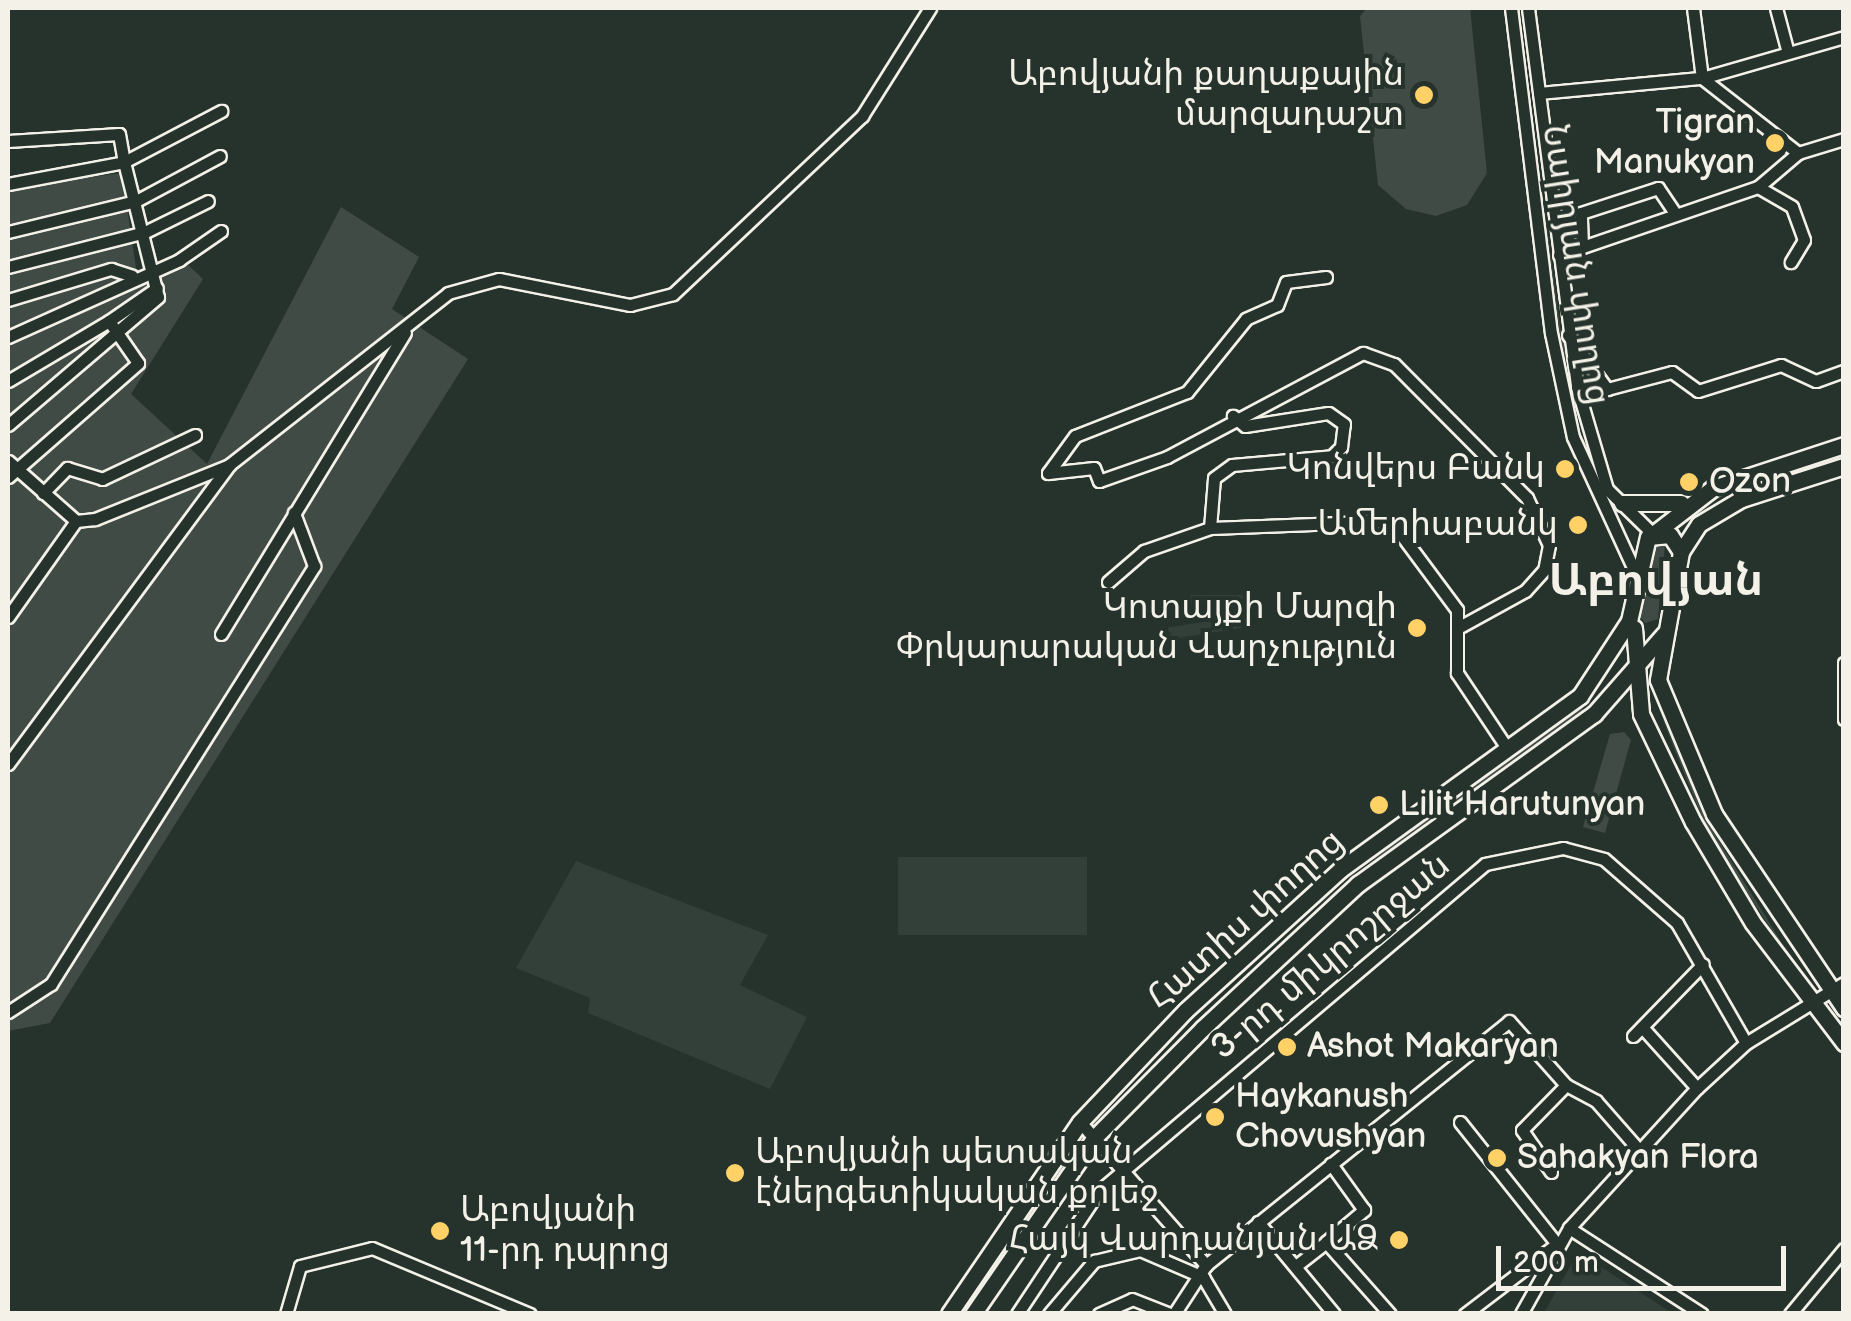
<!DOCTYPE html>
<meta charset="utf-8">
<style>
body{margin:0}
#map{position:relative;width:1851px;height:1321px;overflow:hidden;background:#26332d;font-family:"Balsamiq Sans","Noto Sans Armenian",sans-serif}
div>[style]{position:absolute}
.built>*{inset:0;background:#333f39;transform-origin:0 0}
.green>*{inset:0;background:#414b45}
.roads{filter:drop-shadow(2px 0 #f4f1e8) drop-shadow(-2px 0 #f4f1e8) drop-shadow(0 2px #f4f1e8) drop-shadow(0 -2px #f4f1e8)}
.minor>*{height:11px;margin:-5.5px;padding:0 5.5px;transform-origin:5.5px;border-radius:5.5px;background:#26332d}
.major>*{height:15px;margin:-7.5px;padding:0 7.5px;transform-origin:7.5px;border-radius:7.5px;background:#26332d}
.dots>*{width:28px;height:28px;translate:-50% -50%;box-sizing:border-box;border:5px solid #26332d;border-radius:50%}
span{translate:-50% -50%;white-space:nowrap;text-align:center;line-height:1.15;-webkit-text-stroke:8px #26332d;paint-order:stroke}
.poi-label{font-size:35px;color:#f4f1e8}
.right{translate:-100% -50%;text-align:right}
.left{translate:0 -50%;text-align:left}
.street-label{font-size:35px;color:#f4f1e8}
.district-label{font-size:45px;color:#f4f1e8;font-weight:700}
.frame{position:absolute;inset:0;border:10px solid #f4f1e8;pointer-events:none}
.scale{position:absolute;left:1496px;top:1246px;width:290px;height:45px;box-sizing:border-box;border:5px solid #f4f1e8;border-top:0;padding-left:12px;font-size:30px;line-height:35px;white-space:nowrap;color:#f4f1e8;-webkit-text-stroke:8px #26332d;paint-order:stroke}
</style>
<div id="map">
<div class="built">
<i style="left:1251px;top:595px;width:10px;height:61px;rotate:90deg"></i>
<i style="left:1241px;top:616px;width:12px;height:74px;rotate:81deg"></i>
<i style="left:898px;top:857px;width:189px;height:78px"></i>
<i style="clip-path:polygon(576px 861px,768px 935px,740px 985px,807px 1017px,770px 1089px,588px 1013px,590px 998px,516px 968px)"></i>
<i style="clip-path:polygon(1578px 1252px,1672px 1313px,1544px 1313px)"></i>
</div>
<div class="green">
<i style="clip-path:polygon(1367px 8px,1470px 8px,1487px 173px,1467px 205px,1436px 216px,1406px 209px,1378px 185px,1360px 16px)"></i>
<i style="clip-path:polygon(1518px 8px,1560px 326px,1592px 468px,1556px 328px)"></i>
<i style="clip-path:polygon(122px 173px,138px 281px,183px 260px,203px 279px,131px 394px,207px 464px,341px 207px,419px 257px,392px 309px,468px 359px,50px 1023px,8px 1031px,8px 188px)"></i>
<i style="clip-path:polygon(1665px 544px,1658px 619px,1645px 623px,1639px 615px,1653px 548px)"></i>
<i style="clip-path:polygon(1581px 707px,1584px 710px,1317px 906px,1468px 784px)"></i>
<i style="clip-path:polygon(1660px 713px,1712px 830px,1807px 984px,1708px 832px)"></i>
<i style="clip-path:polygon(1624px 732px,1631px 740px,1605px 833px,1583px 827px,1610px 734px)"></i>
</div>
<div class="roads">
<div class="minor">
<i style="left:1511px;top:8px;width:327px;rotate:83deg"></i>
<i style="left:1551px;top:333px;width:106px;rotate:78.1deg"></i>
<i style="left:1573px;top:437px;width:153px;rotate:65.3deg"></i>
<i style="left:1528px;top:8px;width:382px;rotate:82.6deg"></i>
<i style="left:1577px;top:387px;width:106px;rotate:73.6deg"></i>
<i style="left:1607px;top:489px;width:63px;rotate:44.4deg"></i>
<i style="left:1693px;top:8px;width:71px;rotate:82.7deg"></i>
<i style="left:1702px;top:78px;width:148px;rotate:-16.1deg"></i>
<i style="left:1776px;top:8px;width:42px;rotate:75deg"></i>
<i style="left:1539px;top:93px;width:164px;rotate:-5.3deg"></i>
<i style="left:1702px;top:78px;width:122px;rotate:38deg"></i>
<i style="left:1798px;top:153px;width:48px;rotate:-16.9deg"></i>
<i style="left:8px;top:141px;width:111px;rotate:-3.6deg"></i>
<i style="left:119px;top:134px;width:28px;rotate:80deg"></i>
<i style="left:124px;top:162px;width:110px;rotate:-27.7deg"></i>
<i style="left:8px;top:184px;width:118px;rotate:-10.7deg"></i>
<i style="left:124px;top:162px;width:139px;rotate:75.9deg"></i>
<i style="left:158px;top:297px;width:197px;rotate:139.5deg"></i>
<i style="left:1758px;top:187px;width:52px;rotate:-40.4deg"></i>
<i style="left:8px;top:232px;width:132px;rotate:-13.6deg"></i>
<i style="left:136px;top:201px;width:95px;rotate:-28.2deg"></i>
<i style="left:1582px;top:247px;width:34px;rotate:-92deg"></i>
<i style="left:1581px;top:213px;width:81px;rotate:-18deg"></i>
<i style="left:1658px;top:188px;width:32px;rotate:56deg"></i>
<i style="left:1559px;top:255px;width:210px;rotate:-18.9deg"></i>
<i style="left:1758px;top:187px;width:39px;rotate:30deg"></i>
<i style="left:1792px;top:207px;width:35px;rotate:70deg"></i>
<i style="left:1804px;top:240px;width:26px;rotate:121deg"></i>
<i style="left:8px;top:267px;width:141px;rotate:-14.3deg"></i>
<i style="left:145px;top:232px;width:70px;rotate:-26.2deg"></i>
<i style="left:1326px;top:277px;width:40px;rotate:172.9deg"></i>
<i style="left:1286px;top:282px;width:25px;rotate:111deg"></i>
<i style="left:1277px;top:305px;width:34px;rotate:156deg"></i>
<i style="left:1246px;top:319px;width:94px;rotate:128.9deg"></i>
<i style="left:1187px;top:392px;width:120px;rotate:158.6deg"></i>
<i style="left:1075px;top:436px;width:46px;rotate:126.1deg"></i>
<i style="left:1048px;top:473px;width:46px;rotate:-6.2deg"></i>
<i style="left:1094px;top:468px;width:14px;rotate:69deg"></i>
<i style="left:1099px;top:481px;width:72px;rotate:-19.4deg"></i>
<i style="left:1167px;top:457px;width:222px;rotate:-28deg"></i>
<i style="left:1363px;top:353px;width:33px;rotate:20deg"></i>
<i style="left:1394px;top:364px;width:189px;rotate:45.2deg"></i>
<i style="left:1527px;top:498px;width:52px;rotate:64.9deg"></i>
<i style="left:1549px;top:545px;width:25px;rotate:101deg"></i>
<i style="left:1544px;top:570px;width:28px;rotate:132deg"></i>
<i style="left:1525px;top:591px;width:73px;rotate:151.3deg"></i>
<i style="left:8px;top:300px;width:108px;rotate:-16.8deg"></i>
<i style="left:111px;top:269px;width:22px;rotate:18deg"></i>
<i style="left:1568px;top:335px;width:67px;rotate:54.2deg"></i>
<i style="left:1607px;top:389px;width:67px;rotate:-14.7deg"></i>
<i style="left:1672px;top:372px;width:32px;rotate:36deg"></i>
<i style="left:1698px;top:391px;width:87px;rotate:-17.4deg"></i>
<i style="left:1781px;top:365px;width:38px;rotate:25deg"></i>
<i style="left:1816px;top:381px;width:30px;rotate:-20deg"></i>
<i style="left:8px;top:337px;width:188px;rotate:-24.2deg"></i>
<i style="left:179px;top:260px;width:51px;rotate:-34.6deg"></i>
<i style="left:8px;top:381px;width:117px;rotate:-30.7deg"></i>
<i style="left:8px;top:461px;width:91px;rotate:41.4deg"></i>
<i style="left:76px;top:521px;width:19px;rotate:-6deg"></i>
<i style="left:95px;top:519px;width:144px;rotate:-21.9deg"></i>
<i style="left:229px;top:465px;width:278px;rotate:-38.1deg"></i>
<i style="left:448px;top:293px;width:53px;rotate:-15.4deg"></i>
<i style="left:499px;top:279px;width:134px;rotate:11.2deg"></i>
<i style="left:630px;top:305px;width:44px;rotate:-14.3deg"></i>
<i style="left:673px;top:294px;width:260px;rotate:-43.3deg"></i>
<i style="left:862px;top:116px;width:128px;rotate:-57.8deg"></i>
<i style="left:8px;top:477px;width:173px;rotate:-41.2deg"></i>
<i style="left:138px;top:363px;width:51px;rotate:-124.6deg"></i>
<i style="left:109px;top:321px;width:58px;rotate:-34.5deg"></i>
<i style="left:43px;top:493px;width:35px;rotate:-46deg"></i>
<i style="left:67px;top:468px;width:37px;rotate:17deg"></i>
<i style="left:102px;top:479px;width:103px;rotate:-25.3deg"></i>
<i style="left:1210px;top:528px;width:50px;rotate:-85.4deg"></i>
<i style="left:1214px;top:478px;width:22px;rotate:-36deg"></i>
<i style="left:1232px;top:465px;width:100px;rotate:-5.1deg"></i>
<i style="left:1332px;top:456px;width:13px;rotate:-45deg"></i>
<i style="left:1341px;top:447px;width:23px;rotate:-83deg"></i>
<i style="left:1344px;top:424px;width:19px;rotate:-145deg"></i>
<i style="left:1328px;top:413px;width:84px;rotate:171.1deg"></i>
<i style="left:1245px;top:426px;width:16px;rotate:-140deg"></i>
<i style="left:1108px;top:582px;width:48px;rotate:-40.7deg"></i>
<i style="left:1144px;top:551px;width:70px;rotate:-19.2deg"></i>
<i style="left:1210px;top:528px;width:181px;rotate:-2.2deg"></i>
<i style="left:1391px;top:521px;width:111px;rotate:53.4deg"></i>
<i style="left:1457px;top:610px;width:63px;rotate:90deg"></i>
<i style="left:1457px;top:673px;width:90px;rotate:56.3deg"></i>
<i style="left:8px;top:617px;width:118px;rotate:-54.7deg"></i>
<i style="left:221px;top:634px;width:353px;rotate:-58.6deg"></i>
<i style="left:1844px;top:663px;width:56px;rotate:90deg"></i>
<i style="left:8px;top:764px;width:372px;rotate:-53.5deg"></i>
<i style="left:8px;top:1012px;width:51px;rotate:-33.1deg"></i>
<i style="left:51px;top:984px;width:494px;rotate:-57.8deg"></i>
<i style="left:314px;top:566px;width:57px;rotate:-110.7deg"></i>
<i style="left:1642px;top:1027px;width:82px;rotate:48deg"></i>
<i style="left:1633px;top:1036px;width:100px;rotate:-45.8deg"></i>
<i style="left:1080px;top:1122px;width:191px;rotate:48.6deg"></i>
<i style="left:1460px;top:1122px;width:156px;rotate:51.5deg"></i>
<i style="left:1557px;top:1244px;width:116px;rotate:142.7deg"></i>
<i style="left:1551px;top:1172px;width:51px;rotate:-124.6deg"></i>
<i style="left:1522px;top:1130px;width:63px;rotate:-45.6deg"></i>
<i style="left:1566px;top:1085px;width:34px;rotate:28deg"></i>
<i style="left:1596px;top:1101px;width:64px;rotate:48.8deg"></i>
<i style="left:1258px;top:1222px;width:119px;rotate:50.4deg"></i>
<i style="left:1569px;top:1228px;width:158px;rotate:32.9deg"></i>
<i style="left:1326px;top:1242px;width:50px;rotate:-40.1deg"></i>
<i style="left:1364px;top:1210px;width:57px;rotate:-125.7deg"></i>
<i style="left:1297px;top:1265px;width:37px;rotate:-38deg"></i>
<i style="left:1326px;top:1242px;width:96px;rotate:48.4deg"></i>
<i style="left:286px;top:1314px;width:50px;rotate:-73.7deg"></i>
<i style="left:300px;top:1266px;width:74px;rotate:-14deg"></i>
<i style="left:372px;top:1248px;width:171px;rotate:22.7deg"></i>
<i style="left:1017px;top:1314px;width:146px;rotate:-56.4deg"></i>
<i style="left:1098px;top:1192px;width:507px;rotate:-40.28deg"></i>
<i style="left:1485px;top:864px;width:80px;rotate:-11.6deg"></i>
<i style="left:1563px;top:848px;width:42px;rotate:15deg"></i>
<i style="left:1604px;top:859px;width:97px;rotate:41.2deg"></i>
<i style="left:1677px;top:923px;width:138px;rotate:60.1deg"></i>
<i style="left:1049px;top:1314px;width:70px;rotate:-49.7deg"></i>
<i style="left:1094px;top:1261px;width:47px;rotate:-13.4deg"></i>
<i style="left:1140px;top:1250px;width:69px;rotate:23.2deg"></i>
<i style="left:1203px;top:1277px;width:43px;rotate:59.3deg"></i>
<i style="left:1099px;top:1314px;width:36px;rotate:-24deg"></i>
<i style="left:1132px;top:1299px;width:41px;rotate:21.5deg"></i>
<i style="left:1174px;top:1314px;width:59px;rotate:-56.9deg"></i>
<i style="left:1206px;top:1265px;width:389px;rotate:-38.8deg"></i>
<i style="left:1509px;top:1021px;width:86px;rotate:48.3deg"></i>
<i style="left:1521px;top:1314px;width:98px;rotate:-60.8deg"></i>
<i style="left:1569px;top:1228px;width:190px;rotate:-47.6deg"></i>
<i style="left:1697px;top:1088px;width:67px;rotate:-42.6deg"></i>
<i style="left:1746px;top:1043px;width:115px;rotate:-31.5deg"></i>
<i style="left:1790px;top:1314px;width:85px;rotate:-50.3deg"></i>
</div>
<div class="major">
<i style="left:1844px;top:466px;width:108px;rotate:162.2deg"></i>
<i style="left:1741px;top:499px;width:49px;rotate:149.2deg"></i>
<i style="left:1699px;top:524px;width:33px;rotate:123deg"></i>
<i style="left:1681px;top:552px;width:130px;rotate:100.2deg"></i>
<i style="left:1658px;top:680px;width:145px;rotate:67.3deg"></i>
<i style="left:1714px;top:814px;width:234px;rotate:56.2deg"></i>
<i style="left:1622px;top:503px;width:59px"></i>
<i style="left:1656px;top:532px;width:72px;rotate:-37.7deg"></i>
<i style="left:1713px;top:488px;width:138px;rotate:-18.2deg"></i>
<i style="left:1634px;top:628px;width:86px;rotate:85.3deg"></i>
<i style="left:1641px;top:714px;width:120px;rotate:64.3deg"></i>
<i style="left:1693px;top:822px;width:117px;rotate:59.3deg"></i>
<i style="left:1753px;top:923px;width:151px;rotate:52.8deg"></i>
<i style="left:949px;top:1314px;width:232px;rotate:-55.7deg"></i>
<i style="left:1080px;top:1122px;width:154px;rotate:-46.6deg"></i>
<i style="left:1186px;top:1010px;width:210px;rotate:-42.3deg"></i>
<i style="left:1341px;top:869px;width:295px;rotate:-35.9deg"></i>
<i style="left:1580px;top:696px;width:90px;rotate:-56.8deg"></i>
<i style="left:1629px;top:621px;width:86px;rotate:-77.3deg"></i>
<i style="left:1648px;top:537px;width:22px;rotate:-5deg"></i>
<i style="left:1670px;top:535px;width:20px;rotate:57deg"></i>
<i style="left:973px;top:1314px;width:215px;rotate:-55.4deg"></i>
<i style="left:1095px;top:1137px;width:153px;rotate:-45.3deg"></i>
<i style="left:1203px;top:1028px;width:212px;rotate:-42.9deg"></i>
<i style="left:1358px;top:884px;width:291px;rotate:-35.8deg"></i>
<i style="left:1594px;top:714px;width:106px;rotate:-48.8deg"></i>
</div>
</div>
<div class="dots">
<i style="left:1424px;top:95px;background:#ffd166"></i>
<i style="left:1775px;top:143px;background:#ffd166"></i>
<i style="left:1565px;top:469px;background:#ffd166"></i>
<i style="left:1689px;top:482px;background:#ffd166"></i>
<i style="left:1578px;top:525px;background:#ffd166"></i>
<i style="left:1417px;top:628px;background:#ffd166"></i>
<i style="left:1379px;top:805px;background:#ffd166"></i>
<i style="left:1287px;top:1047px;background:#ffd166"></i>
<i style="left:1215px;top:1117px;background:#ffd166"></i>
<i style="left:1497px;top:1158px;background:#ffd166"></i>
<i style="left:735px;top:1173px;background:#ffd166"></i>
<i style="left:440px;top:1231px;background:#ffd166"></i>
<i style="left:1399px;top:1240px;background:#ffd166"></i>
</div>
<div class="poi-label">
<span class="right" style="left:1404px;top:95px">Աբովյանի քաղաքային<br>մարզադաշտ</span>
<span class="right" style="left:1755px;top:143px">Tigran<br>Manukyan</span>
<span class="right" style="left:1545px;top:469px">Կոնվերս Բանկ</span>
<span class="left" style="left:1709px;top:482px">Ozon</span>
<span class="right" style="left:1558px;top:525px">Ամերիաբանկ</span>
<span class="right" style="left:1397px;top:628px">Կոտայքի Մարզի<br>Փրկարարական Վարչություն</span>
<span class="left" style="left:1399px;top:805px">Lilit Harutunyan</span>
<span class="left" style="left:1307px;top:1047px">Ashot Makaryan</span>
<span class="left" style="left:1235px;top:1117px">Haykanush<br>Chovushyan</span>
<span class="left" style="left:755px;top:1173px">Աբովյանի պետական<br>էներգետիկական քոլեջ</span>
<span class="left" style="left:1517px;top:1158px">Sahakyan Flora</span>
<span class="left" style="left:460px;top:1231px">Աբովյանի<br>11-րդ դպրոց</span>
<span class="right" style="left:1379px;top:1240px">Հայկ Վարդանյան ԱՁ</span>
</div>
<div class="street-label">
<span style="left:1575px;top:265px;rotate:81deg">Նաիրյան փողոց</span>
<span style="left:1246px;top:920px;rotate:-42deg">Հատիս փողոց</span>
<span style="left:1331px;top:957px;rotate:-40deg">3-րդ միկրոշրջան</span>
</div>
<div class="district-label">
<span style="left:1656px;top:582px">Աբովյան</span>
</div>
<div class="frame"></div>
<div class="scale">200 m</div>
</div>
